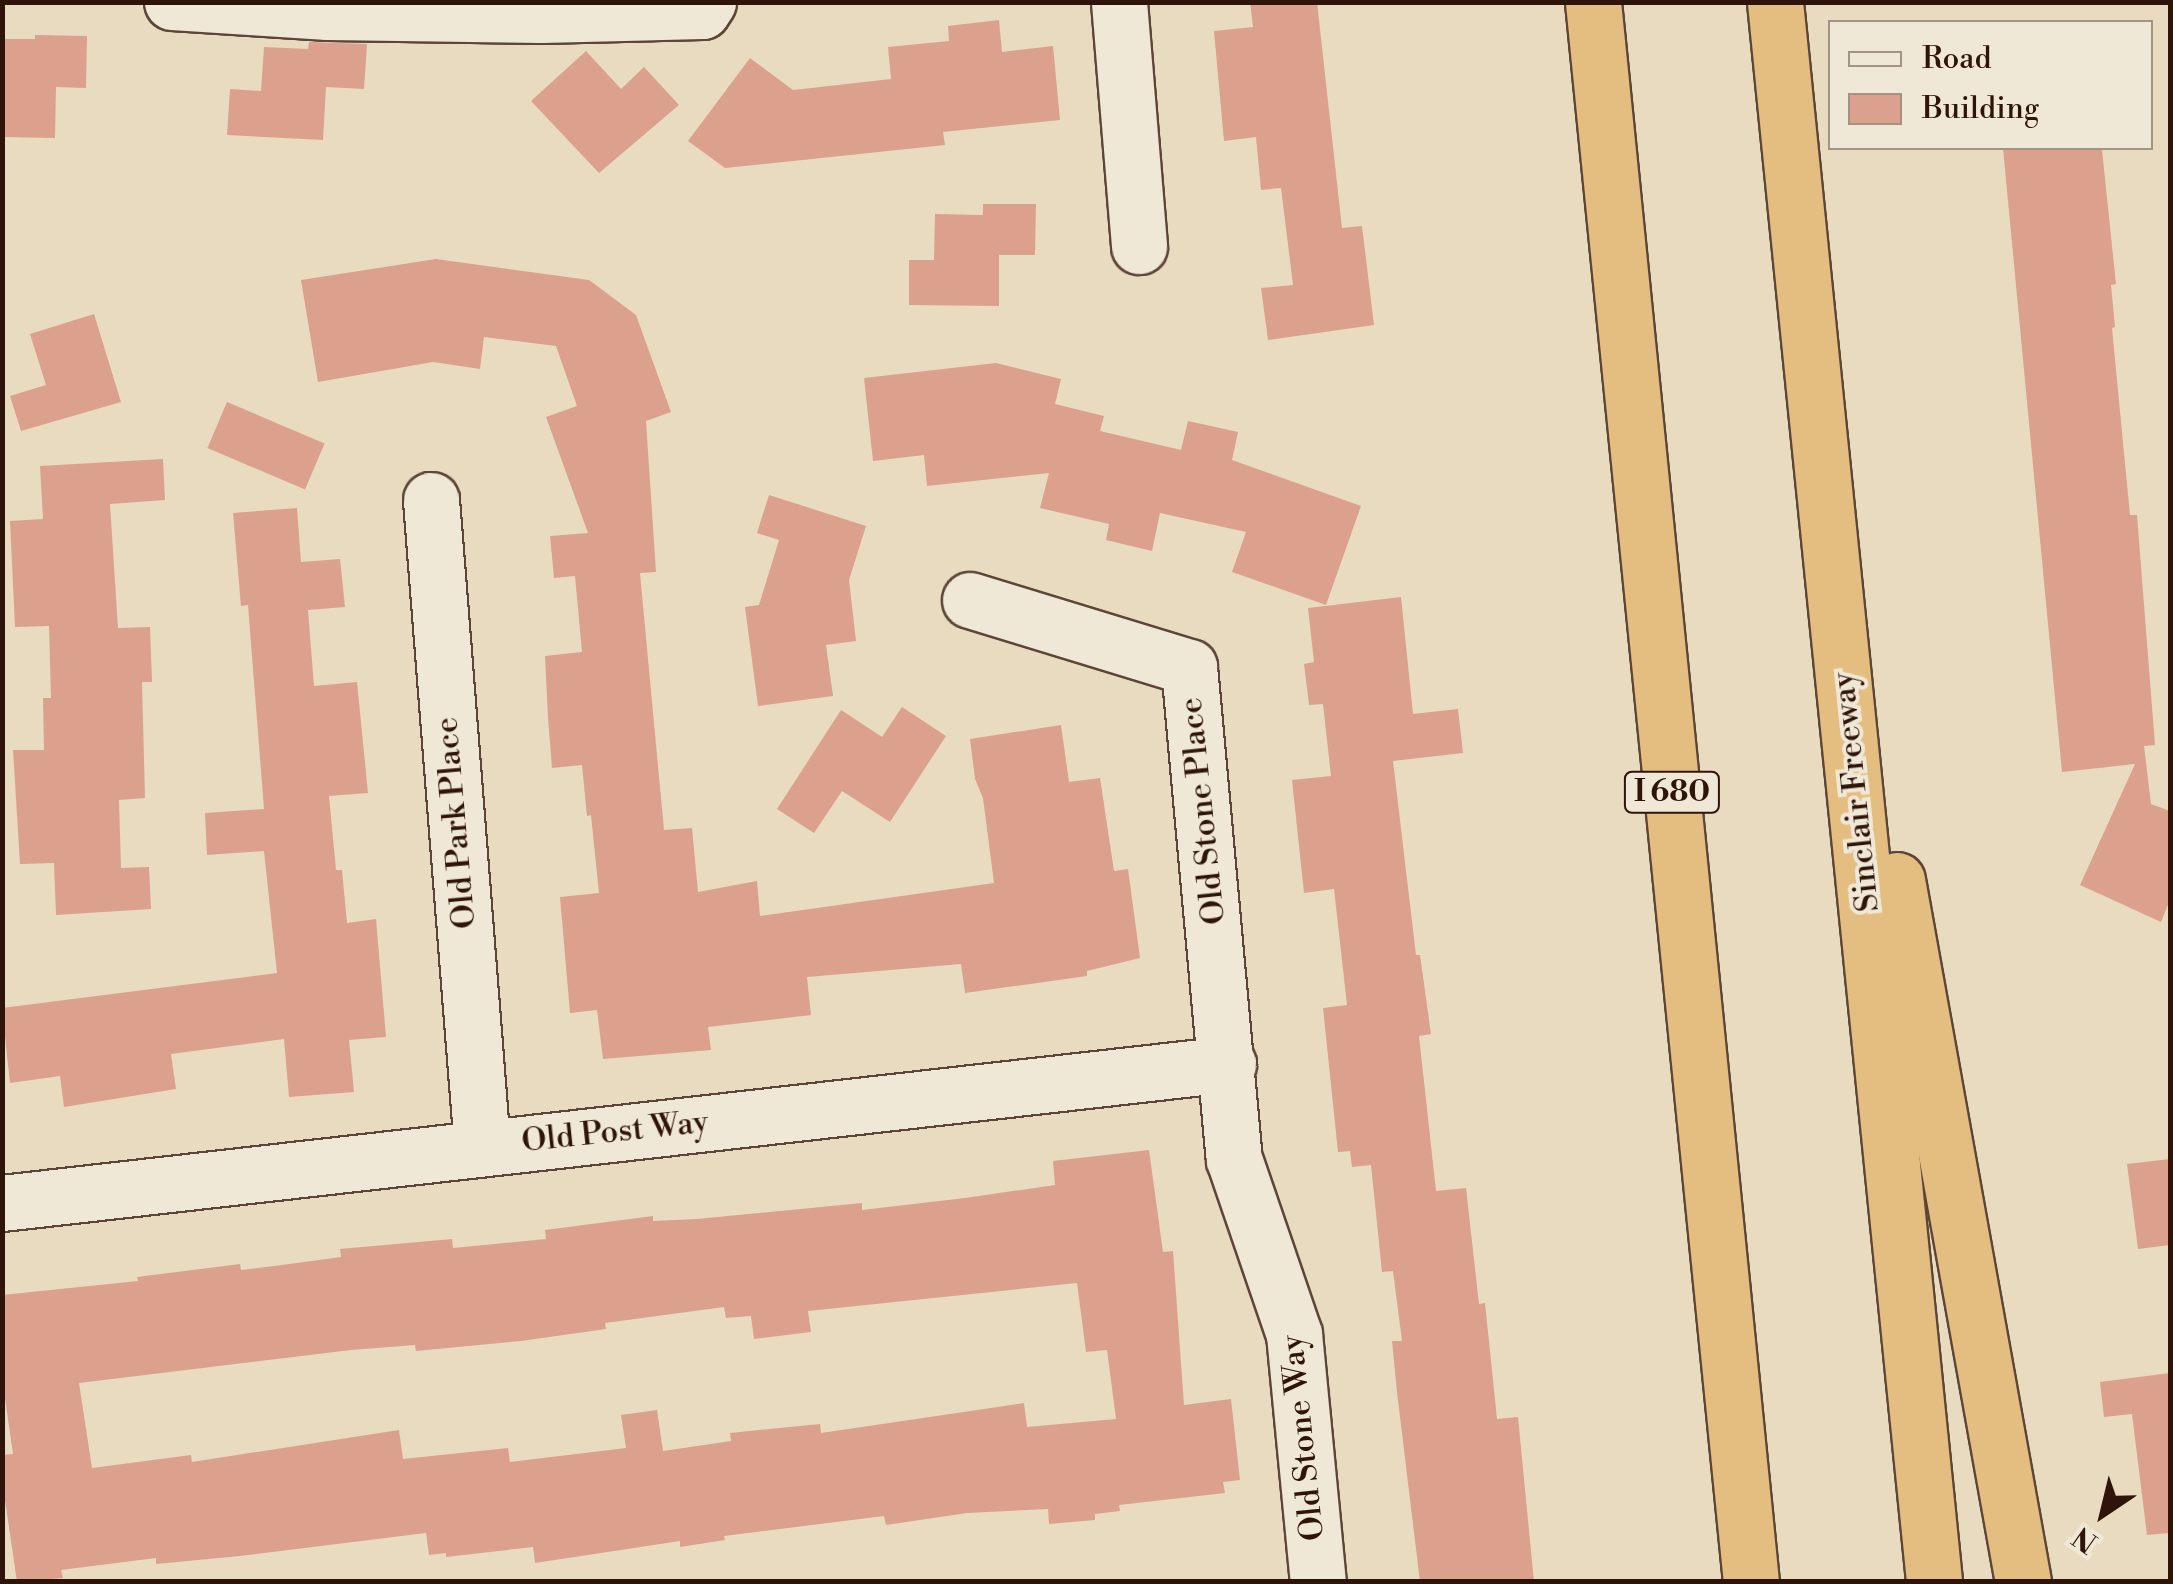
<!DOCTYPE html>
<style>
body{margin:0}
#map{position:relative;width:2173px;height:1584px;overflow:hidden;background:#e8dbc0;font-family:"Libre Bodoni",serif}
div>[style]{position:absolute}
.building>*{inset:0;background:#dba18c;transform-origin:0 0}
.roads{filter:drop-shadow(2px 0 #5d4637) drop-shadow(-2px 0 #5d4637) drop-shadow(0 2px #5d4637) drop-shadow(0 -2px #5d4637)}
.minor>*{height:55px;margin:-27.5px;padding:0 27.5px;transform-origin:27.5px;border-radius:27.5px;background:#f0e8d6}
.motorway>*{height:55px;margin:-27.5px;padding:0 27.5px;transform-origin:27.5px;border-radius:27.5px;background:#e4be80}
span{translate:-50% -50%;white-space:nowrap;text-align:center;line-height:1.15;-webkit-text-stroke:8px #f0e8d6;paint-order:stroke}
.shield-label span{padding:2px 8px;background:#f0e8d6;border:2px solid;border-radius:8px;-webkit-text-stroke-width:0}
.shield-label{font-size:30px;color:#2f1409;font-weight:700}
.street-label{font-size:32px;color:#2f1409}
.frame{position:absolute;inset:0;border:5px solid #2f1409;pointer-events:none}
.legend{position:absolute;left:1828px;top:20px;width:325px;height:130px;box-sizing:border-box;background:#f0e8d6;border:2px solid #a39384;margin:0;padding:12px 18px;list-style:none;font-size:30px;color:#2f1409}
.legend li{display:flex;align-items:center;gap:20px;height:50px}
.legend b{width:50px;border:2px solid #a39384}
.north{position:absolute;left:2053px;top:1464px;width:100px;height:100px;-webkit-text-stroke:8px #f0e8d6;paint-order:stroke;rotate:215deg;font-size:28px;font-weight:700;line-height:40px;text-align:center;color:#2f1409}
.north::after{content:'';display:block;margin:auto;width:35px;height:45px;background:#2f1409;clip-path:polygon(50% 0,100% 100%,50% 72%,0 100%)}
</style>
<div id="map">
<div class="building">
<i style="clip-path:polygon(1250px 2px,1317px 2px,1342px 228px,1362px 226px,1374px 325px,1268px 340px,1261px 288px,1293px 285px,1281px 188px,1261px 190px,1256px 137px,1224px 141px,1214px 31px,1253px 27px)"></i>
<i style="clip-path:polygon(999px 20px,1002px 52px,1053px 46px,1060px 120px,943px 132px,945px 145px,725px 168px,688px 141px,750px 58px,793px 90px,891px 79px,888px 47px,949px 41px,948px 26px)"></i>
<i style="clip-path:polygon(35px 35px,87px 36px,86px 88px,56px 87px,55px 138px,2px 137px,2px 39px,35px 39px)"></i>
<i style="clip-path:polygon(309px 42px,367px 44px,364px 89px,326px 87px,323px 140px,227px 135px,230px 89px,261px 91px,264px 47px,308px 49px)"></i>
<i style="clip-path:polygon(586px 51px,621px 89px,644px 67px,679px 105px,599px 173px,531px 101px)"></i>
<i style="clip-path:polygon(2003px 148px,2102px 150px,2116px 284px,2111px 285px,2115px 327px,2112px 328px,2130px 515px,2137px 515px,2155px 745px,2144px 746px,2151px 804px,2170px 811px,2170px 900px,2161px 922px,2080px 885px,2135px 764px,2062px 772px)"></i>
<i style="clip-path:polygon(983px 204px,1036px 204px,1035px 255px,999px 255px,999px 306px,909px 305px,909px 260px,934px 260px,935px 214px,983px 215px)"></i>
<i style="clip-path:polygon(436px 259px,589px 280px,636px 315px,671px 412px,646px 421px,656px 572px,640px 573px,664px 830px,692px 828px,698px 892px,757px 881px,760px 916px,994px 883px,983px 798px,975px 779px,970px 739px,1061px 725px,1069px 782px,1100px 778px,1114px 871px,1128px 869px,1140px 958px,1087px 971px,1087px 976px,965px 993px,961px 964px,807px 977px,811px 1015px,708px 1027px,711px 1050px,603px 1059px,597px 1010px,570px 1013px,560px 897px,599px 893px,591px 815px,587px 816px,582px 765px,552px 768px,548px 718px,545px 656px,582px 652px,575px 576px,554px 578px,550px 536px,588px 533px,546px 417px,577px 406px,556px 346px,484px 337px,480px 369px,433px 362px,318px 382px,301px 280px)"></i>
<i style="clip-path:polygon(94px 314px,121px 402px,21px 431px,10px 396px,46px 385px,30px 334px)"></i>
<i style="clip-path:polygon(996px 363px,1061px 379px,1055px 404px,1104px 416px,1100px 431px,1181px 450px,1188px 421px,1238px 432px,1232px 460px,1361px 506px,1326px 605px,1232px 572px,1246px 532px,1160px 513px,1152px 551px,1106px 540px,1109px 524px,1040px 508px,1049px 473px,927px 486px,924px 455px,873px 461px,864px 378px)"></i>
<i style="left:227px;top:402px;width:106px;height:50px;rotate:23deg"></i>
<i style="clip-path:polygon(163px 459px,165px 500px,110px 504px,118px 628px,150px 627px,152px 682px,142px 682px,145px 798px,119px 800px,121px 868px,149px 867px,151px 909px,56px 915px,54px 863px,20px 864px,13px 750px,44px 750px,43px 698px,51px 698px,49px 626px,15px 627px,10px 521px,43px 519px,40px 466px)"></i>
<i style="clip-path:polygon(769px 495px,866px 526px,849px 580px,856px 641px,826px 645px,833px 696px,758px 706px,745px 607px,759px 605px,779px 540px,757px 533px)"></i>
<i style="clip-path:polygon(297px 508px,301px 562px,340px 559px,345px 607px,308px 610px,314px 686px,357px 682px,368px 793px,329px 796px,336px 870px,342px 870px,347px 923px,376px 919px,386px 1037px,349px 1040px,354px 1092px,289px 1097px,284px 1039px,171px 1054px,176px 1089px,64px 1107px,60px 1076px,10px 1083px,2px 1008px,277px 973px,264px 851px,207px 855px,205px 813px,264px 809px,248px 605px,241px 606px,233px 513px)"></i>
<i style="clip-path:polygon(1401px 597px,1413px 714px,1458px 709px,1463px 753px,1393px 761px,1416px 955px,1420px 955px,1431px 1034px,1419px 1036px,1436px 1191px,1466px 1188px,1479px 1304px,1485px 1303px,1497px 1419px,1518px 1417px,1534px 1582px,1420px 1582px,1397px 1392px,1392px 1341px,1402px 1341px,1393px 1271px,1382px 1272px,1371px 1165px,1352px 1167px,1350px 1151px,1338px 1152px,1323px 1008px,1347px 1005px,1334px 889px,1304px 893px,1292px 780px,1331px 776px,1323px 704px,1309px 705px,1304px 664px,1314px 662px,1308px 608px)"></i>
<i style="clip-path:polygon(902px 707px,946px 736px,890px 822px,842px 791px,814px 833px,777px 809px,841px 710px,882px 737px)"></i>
<i style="clip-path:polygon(evenodd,1149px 1150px,1163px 1252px,1173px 1251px,1184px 1405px,1231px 1399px,1240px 1480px,1223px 1482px,1225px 1493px,1119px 1505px,1120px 1511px,1095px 1514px,1095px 1520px,1049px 1524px,1048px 1509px,967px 1513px,886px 1525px,884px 1516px,724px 1536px,725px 1540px,680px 1547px,680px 1541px,535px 1563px,533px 1547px,446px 1557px,446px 1553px,429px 1555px,426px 1533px,240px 1556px,156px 1564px,156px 1558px,61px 1570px,63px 1578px,17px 1582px,3px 1486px,3px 1455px,13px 1454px,2px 1377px,2px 1295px,138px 1281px,137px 1277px,240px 1264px,241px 1270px,282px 1265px,341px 1257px,340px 1249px,452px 1239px,453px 1248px,546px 1239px,545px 1230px,653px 1216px,653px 1221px,697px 1219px,862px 1203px,862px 1210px,965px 1198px,1055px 1185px,1053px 1161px,1149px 1150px,1077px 1283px,1086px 1352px,1107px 1350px,1116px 1419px,1027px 1427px,1024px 1403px,821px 1433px,820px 1424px,730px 1433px,731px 1441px,663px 1451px,657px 1410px,621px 1415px,626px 1448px,510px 1462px,508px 1448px,403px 1459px,399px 1430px,192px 1462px,191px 1455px,92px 1468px,79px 1383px,351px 1350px,415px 1345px,416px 1351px,521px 1341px,606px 1329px,605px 1323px,724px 1307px,726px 1318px,751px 1316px,754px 1339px,811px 1332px,808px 1311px,1077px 1283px)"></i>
<i style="clip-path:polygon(2170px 1159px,2170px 1245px,2138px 1249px,2127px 1164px)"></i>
<i style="clip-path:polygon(2170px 1373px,2170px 1533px,2147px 1535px,2132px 1414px,2104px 1417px,2100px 1382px)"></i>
</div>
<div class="roads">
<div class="minor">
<i style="left:172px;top:2px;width:156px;rotate:3.7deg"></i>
<i style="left:328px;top:12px;width:213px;rotate:0.8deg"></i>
<i style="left:541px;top:15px;width:161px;rotate:-1.4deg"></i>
<i style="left:702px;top:11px;width:11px;rotate:-56deg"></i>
<i style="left:1119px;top:2px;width:245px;rotate:85.3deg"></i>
<i style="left:431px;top:500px;width:649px;rotate:85.49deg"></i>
<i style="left:970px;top:600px;width:229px;rotate:17deg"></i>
<i style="left:1189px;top:667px;width:494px;rotate:84.8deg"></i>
<i style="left:1234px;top:1159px;width:185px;rotate:71.1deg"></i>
<i style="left:1294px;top:1334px;width:249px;rotate:84.5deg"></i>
<i style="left:2px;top:1203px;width:1234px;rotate:-6.47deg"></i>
</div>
<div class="motorway">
<i style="left:1593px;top:2px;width:1588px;rotate:84.29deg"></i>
<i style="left:1775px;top:2px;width:1588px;rotate:84.25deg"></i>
<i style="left:1897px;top:880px;width:713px;rotate:79.82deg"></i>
</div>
</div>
<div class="shield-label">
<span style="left:1672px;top:792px">I 680</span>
</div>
<div class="street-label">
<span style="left:1856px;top:792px;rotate:-96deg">Sinclair Freeway</span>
<span style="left:1203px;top:811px;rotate:-96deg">Old Stone Place</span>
<span style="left:456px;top:823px;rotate:-95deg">Old Park Place</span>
<span style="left:615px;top:1132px;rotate:-6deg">Old Post Way</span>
<span style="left:1303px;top:1438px;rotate:-96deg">Old Stone Way</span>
</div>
<div class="frame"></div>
<ul class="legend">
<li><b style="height:12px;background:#f0e8d6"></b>Road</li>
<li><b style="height:28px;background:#dba18c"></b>Building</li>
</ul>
<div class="north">N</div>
</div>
